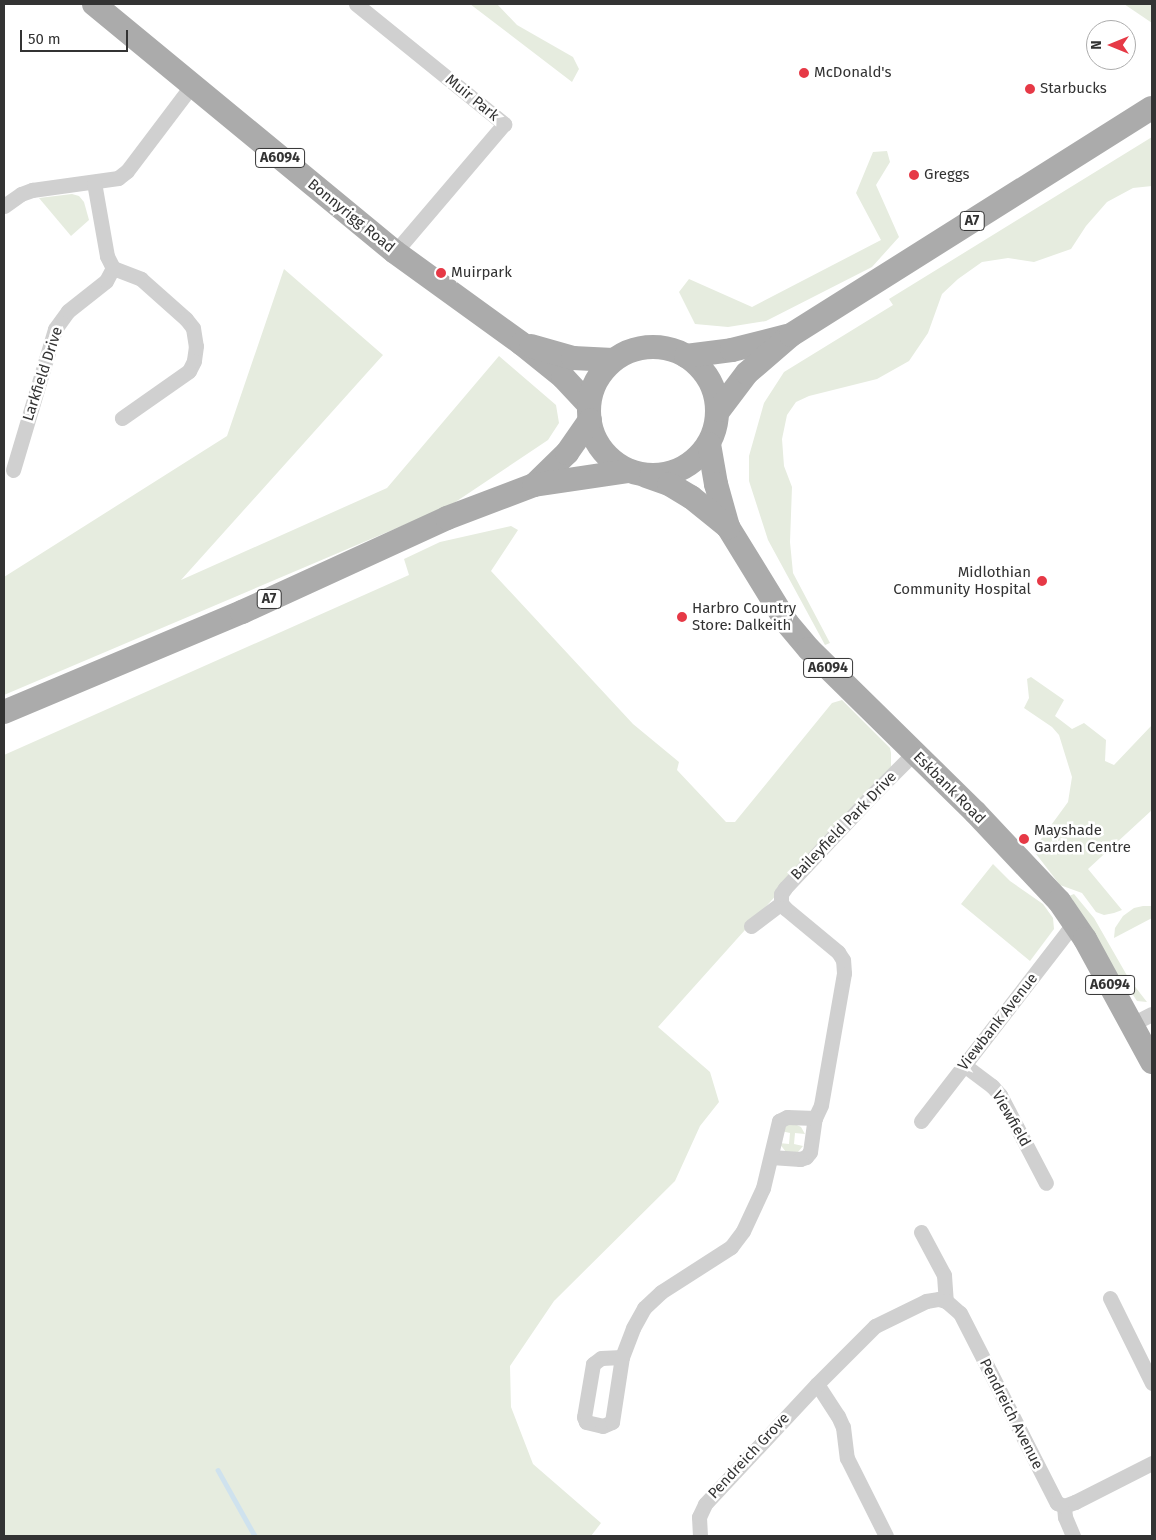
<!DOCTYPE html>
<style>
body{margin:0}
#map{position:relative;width:1156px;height:1540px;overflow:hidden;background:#fff;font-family:"Fira Sans",sans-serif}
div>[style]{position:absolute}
.green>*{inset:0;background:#e6ecdf}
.stream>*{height:4.5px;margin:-2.25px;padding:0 2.25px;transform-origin:2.25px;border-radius:2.25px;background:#cfe2ee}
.street>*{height:15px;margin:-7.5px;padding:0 7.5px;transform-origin:7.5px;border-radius:7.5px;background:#d0d0d0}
.primary>*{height:24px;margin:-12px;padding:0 12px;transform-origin:12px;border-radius:12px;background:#ababab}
.primary>.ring{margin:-12px;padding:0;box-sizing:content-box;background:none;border:24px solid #ababab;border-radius:50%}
.dots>*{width:14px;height:14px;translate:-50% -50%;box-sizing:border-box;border:2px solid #fff;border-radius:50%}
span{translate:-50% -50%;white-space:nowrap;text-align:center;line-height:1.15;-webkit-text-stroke:5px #fff;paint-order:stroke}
.shield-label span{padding:1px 4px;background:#fff;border:1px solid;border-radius:4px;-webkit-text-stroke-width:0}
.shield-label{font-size:14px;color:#333;font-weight:700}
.poi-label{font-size:15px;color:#333}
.left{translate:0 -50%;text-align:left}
.right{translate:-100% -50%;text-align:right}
.street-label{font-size:15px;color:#333}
.frame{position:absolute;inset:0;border:5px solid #333;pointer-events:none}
.north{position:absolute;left:1086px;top:20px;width:50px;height:50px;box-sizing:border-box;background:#fff;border:1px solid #adadad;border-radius:50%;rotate:270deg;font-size:14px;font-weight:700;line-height:20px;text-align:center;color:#333}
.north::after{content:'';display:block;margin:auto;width:18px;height:22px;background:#e63946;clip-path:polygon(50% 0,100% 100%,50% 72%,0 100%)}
.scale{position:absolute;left:20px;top:30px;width:108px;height:22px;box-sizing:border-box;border:2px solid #333;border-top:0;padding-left:6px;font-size:15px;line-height:18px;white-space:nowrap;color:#333;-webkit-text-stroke:4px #fff;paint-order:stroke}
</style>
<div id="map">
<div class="green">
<i style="clip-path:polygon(470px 4px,497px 4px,517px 25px,573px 57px,579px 69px,572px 82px)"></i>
<i style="clip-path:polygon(1124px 4px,1152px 4px,1152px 23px)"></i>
<i style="clip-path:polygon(1152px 137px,1152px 186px,1133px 188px,1107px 202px,1086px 226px,1071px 249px,1034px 262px,1008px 258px,982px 262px,958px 279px,942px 294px,928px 333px,909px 361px,877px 379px,809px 396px,796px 402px,787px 415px,782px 439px,784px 466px,792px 487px,790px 542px,793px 573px,830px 643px,825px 645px,768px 540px,749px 481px,749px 456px,764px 403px,784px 372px,893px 305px,889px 299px)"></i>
<i style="clip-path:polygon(887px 151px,890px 162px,876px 185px,899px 237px,872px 267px,766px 321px,728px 327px,695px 324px,679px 292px,689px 279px,752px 307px,881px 240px,856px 193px,873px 152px)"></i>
<i style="clip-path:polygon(72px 194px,79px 196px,84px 202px,89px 220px,71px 236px,39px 198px)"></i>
<i style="clip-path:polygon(284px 269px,383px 355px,181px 580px,387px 488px,499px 356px,556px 405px,559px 423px,548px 440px,451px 505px,4px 695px,4px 577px,227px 436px)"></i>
<i style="clip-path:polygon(511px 526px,518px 530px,491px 571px,633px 724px,679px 762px,677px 770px,726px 822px,735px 822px,832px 703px,842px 700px,890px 748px,891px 753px,891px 767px,658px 1027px,710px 1072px,719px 1102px,700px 1126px,675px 1181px,554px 1301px,510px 1366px,511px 1407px,533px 1464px,601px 1523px,591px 1536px,4px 1536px,4px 755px,409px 575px,404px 559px,440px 542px)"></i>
<i style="clip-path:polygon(1031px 677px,1064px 700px,1055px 716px,1072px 729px,1084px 723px,1106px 740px,1105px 761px,1114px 765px,1152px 725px,1152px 810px,1088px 869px,1122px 910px,1114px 913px,1104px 915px,1096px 912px,1082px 893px,1060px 885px,1033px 850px,1068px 802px,1072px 777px,1059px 735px,1052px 727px,1024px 708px,1029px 698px,1027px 679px)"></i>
<i style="clip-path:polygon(993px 864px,1010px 881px,1043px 904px,1053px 918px,1054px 929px,1030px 961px,961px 904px)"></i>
<i style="clip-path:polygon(1074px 894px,1094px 918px,1129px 979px,1147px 1002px,1137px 1001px,1127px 986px,1122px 988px,1070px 903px,1073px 900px,1069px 896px)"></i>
<i style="clip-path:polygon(1143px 906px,1152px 906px,1152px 918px,1114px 938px,1115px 928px,1123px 916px,1134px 908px)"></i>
<i style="clip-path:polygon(795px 1124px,801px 1127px,805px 1134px,795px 1133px,794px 1144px,803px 1146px,798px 1152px,786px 1152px,779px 1143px,789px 1144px,790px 1133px,781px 1131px,787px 1125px)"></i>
</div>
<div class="stream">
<i style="left:218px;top:1470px;width:76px;rotate:60.7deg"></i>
</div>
<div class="street">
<i style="left:356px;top:4px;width:191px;rotate:39deg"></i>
<i style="left:504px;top:124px;width:168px;rotate:130.4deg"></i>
<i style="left:4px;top:206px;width:21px;rotate:-35deg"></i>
<i style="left:21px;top:194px;width:12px;rotate:-20deg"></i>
<i style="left:32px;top:190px;width:87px;rotate:-7.9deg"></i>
<i style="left:118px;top:178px;width:11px;rotate:-38deg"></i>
<i style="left:127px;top:171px;width:108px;rotate:-52.9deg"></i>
<i style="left:113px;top:268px;width:30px;rotate:21deg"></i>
<i style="left:141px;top:279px;width:60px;rotate:41.6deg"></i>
<i style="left:186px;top:319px;width:11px;rotate:52deg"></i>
<i style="left:193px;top:328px;width:18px;rotate:81deg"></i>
<i style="left:196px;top:346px;width:15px;rotate:98deg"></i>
<i style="left:194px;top:361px;width:11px;rotate:117deg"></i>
<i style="left:189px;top:371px;width:82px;rotate:145deg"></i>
<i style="left:13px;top:470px;width:147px;rotate:-73.4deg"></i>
<i style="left:55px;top:329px;width:22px;rotate:-54deg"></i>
<i style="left:68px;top:311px;width:48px;rotate:-38.3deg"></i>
<i style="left:106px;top:281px;width:15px;rotate:-62deg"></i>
<i style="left:113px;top:268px;width:13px;rotate:-117deg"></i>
<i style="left:107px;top:256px;width:75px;rotate:-100deg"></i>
<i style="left:751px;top:926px;width:38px;rotate:-37deg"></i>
<i style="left:1132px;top:1024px;width:22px;rotate:-27deg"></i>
<i style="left:964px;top:1065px;width:35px;rotate:37deg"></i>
<i style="left:992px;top:1086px;width:12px;rotate:48deg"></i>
<i style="left:1000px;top:1095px;width:99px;rotate:62.4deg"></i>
<i style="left:921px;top:1121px;width:239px;rotate:-52.3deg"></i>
<i style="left:1067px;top:932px;width:12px;rotate:-42deg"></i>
<i style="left:771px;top:1157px;width:29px;rotate:4deg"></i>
<i style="left:800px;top:1159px;width:6px;rotate:-18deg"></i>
<i style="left:806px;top:1157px;width:6px;rotate:-51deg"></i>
<i style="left:810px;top:1152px;width:34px;rotate:-82deg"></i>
<i style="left:815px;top:1118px;width:14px;rotate:-65deg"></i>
<i style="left:821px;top:1105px;width:134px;rotate:-80.1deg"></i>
<i style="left:844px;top:973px;width:13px;rotate:-94deg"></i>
<i style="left:843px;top:960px;width:9px;rotate:-122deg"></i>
<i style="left:838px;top:952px;width:69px;rotate:-140.3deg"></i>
<i style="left:785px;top:908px;width:6px;rotate:-129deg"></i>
<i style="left:781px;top:903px;width:9px;rotate:-90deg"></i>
<i style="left:781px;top:894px;width:7px;rotate:-56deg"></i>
<i style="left:785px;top:888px;width:129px;rotate:-46.9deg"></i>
<i style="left:873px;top:794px;width:58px;rotate:-45deg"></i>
<i style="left:921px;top:1232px;width:49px;rotate:61.9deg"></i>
<i style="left:944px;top:1275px;width:26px;rotate:86deg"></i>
<i style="left:1110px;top:1298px;width:95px;rotate:63.7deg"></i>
<i style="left:622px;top:1357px;width:21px;rotate:177deg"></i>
<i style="left:601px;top:1358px;width:10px;rotate:143deg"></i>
<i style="left:593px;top:1364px;width:54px;rotate:99.6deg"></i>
<i style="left:584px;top:1417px;width:5px;rotate:68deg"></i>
<i style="left:586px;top:1422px;width:17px;rotate:13deg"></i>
<i style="left:603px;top:1426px;width:10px;rotate:-24deg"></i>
<i style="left:612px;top:1422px;width:66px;rotate:-81.3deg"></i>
<i style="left:622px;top:1357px;width:31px;rotate:-69deg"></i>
<i style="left:633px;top:1328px;width:23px;rotate:-61deg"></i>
<i style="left:644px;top:1308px;width:23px;rotate:-43deg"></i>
<i style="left:661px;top:1292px;width:83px;rotate:-32.7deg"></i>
<i style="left:731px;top:1247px;width:20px;rotate:-53deg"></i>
<i style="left:743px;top:1231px;width:47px;rotate:-65.1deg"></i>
<i style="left:763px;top:1188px;width:69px;rotate:-76.6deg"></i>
<i style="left:779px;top:1121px;width:9px;rotate:-27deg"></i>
<i style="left:787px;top:1117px;width:28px;rotate:2deg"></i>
<i style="left:817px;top:1384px;width:38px;rotate:57deg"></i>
<i style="left:838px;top:1416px;width:12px;rotate:66deg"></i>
<i style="left:843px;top:1427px;width:31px;rotate:83deg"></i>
<i style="left:847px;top:1458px;width:87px;rotate:63.4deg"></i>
<i style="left:1064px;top:1506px;width:11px;rotate:85deg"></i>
<i style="left:1065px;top:1517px;width:21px;rotate:67deg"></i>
<i style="left:700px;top:1536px;width:19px;rotate:-93deg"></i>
<i style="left:699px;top:1517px;width:14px;rotate:-65deg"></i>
<i style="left:705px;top:1504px;width:164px;rotate:-47deg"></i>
<i style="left:817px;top:1384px;width:82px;rotate:-45deg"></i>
<i style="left:875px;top:1326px;width:57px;rotate:-26.1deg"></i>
<i style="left:926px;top:1301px;width:13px;rotate:-9deg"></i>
<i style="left:939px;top:1299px;width:7px;rotate:16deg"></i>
<i style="left:946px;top:1301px;width:18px;rotate:41deg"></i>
<i style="left:960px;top:1313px;width:213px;rotate:63deg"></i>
<i style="left:1057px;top:1503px;width:8px;rotate:23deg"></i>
<i style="left:1064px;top:1506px;width:12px;rotate:-20deg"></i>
<i style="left:1075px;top:1502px;width:86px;rotate:-26.9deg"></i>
</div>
<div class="primary">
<i style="left:94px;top:4px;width:390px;rotate:39.5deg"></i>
<i style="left:395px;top:252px;width:157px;rotate:35.9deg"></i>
<i style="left:522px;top:344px;width:53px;rotate:38.8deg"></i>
<i style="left:563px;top:377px;width:37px;rotate:47deg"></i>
<i style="left:531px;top:346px;width:44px;rotate:15.9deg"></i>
<i style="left:573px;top:358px;width:40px;rotate:2.9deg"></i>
<i class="ring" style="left:589px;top:347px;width:104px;height:104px"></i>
<i style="left:686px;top:356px;width:46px;rotate:-7.4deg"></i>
<i style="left:732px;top:350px;width:57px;rotate:-14.3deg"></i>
<i style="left:719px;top:410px;width:46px;rotate:-52.9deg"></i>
<i style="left:747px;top:373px;width:58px;rotate:-40.8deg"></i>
<i style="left:791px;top:335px;width:426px;rotate:-32.2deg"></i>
<i style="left:709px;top:444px;width:41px;rotate:80.1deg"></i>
<i style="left:716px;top:484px;width:45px;rotate:74.4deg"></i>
<i style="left:728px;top:527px;width:113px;rotate:58.4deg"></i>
<i style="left:787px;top:623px;width:34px;rotate:50deg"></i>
<i style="left:809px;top:649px;width:233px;rotate:44.5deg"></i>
<i style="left:975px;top:812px;width:122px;rotate:46.7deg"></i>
<i style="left:1059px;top:901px;width:46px;rotate:55.6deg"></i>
<i style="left:1085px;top:939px;width:140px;rotate:61.4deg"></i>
<i style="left:646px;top:476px;width:24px;rotate:19deg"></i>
<i style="left:669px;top:484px;width:26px;rotate:31deg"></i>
<i style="left:691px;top:497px;width:48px;rotate:39deg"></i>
<i style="left:534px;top:485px;width:46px;rotate:-44.1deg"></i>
<i style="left:567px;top:453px;width:40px;rotate:-55.1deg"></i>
<i style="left:4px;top:712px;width:258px;rotate:-22.8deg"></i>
<i style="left:242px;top:612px;width:226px;rotate:-24.6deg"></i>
<i style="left:447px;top:518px;width:93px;rotate:-20.8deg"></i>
<i style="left:534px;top:485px;width:96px;rotate:-8.4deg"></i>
</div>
<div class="dots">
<i style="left:804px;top:73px;background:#e63946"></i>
<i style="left:1030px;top:89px;background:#e63946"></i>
<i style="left:914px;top:175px;background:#e63946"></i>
<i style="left:441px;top:273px;background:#e63946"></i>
<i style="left:1042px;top:581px;background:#e63946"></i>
<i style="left:682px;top:617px;background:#e63946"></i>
<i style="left:1024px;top:839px;background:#e63946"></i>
</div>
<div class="shield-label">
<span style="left:280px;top:158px">A6094</span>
<span style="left:972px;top:221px">A7</span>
<span style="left:269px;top:599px">A7</span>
<span style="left:828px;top:668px">A6094</span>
<span style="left:1110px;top:985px">A6094</span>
</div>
<div class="poi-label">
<span class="left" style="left:814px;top:73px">McDonald's</span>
<span class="left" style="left:1040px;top:89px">Starbucks</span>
<span class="left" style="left:924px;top:175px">Greggs</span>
<span class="left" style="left:451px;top:273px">Muirpark</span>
<span class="right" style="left:1031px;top:581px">Midlothian<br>Community Hospital</span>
<span class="left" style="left:692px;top:617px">Harbro Country<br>Store: Dalkeith</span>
<span class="left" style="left:1034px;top:839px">Mayshade<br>Garden Centre</span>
</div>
<div class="street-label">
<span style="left:472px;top:98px;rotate:39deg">Muir Park</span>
<span style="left:351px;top:216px;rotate:39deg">Bonnyrigg Road</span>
<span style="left:43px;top:374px;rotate:-72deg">Larkfield Drive</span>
<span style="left:949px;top:788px;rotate:45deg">Eskbank Road</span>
<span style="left:844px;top:826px;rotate:-46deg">Baileyfield Park Drive</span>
<span style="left:998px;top:1022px;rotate:-52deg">Viewbank Avenue</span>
<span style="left:1011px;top:1119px;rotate:60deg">Viewfield</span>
<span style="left:1011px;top:1414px;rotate:63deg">Pendreich Avenue</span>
<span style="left:749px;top:1456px;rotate:-47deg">Pendreich Grove</span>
</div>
<div class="frame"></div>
<div class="north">N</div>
<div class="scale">50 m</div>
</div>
